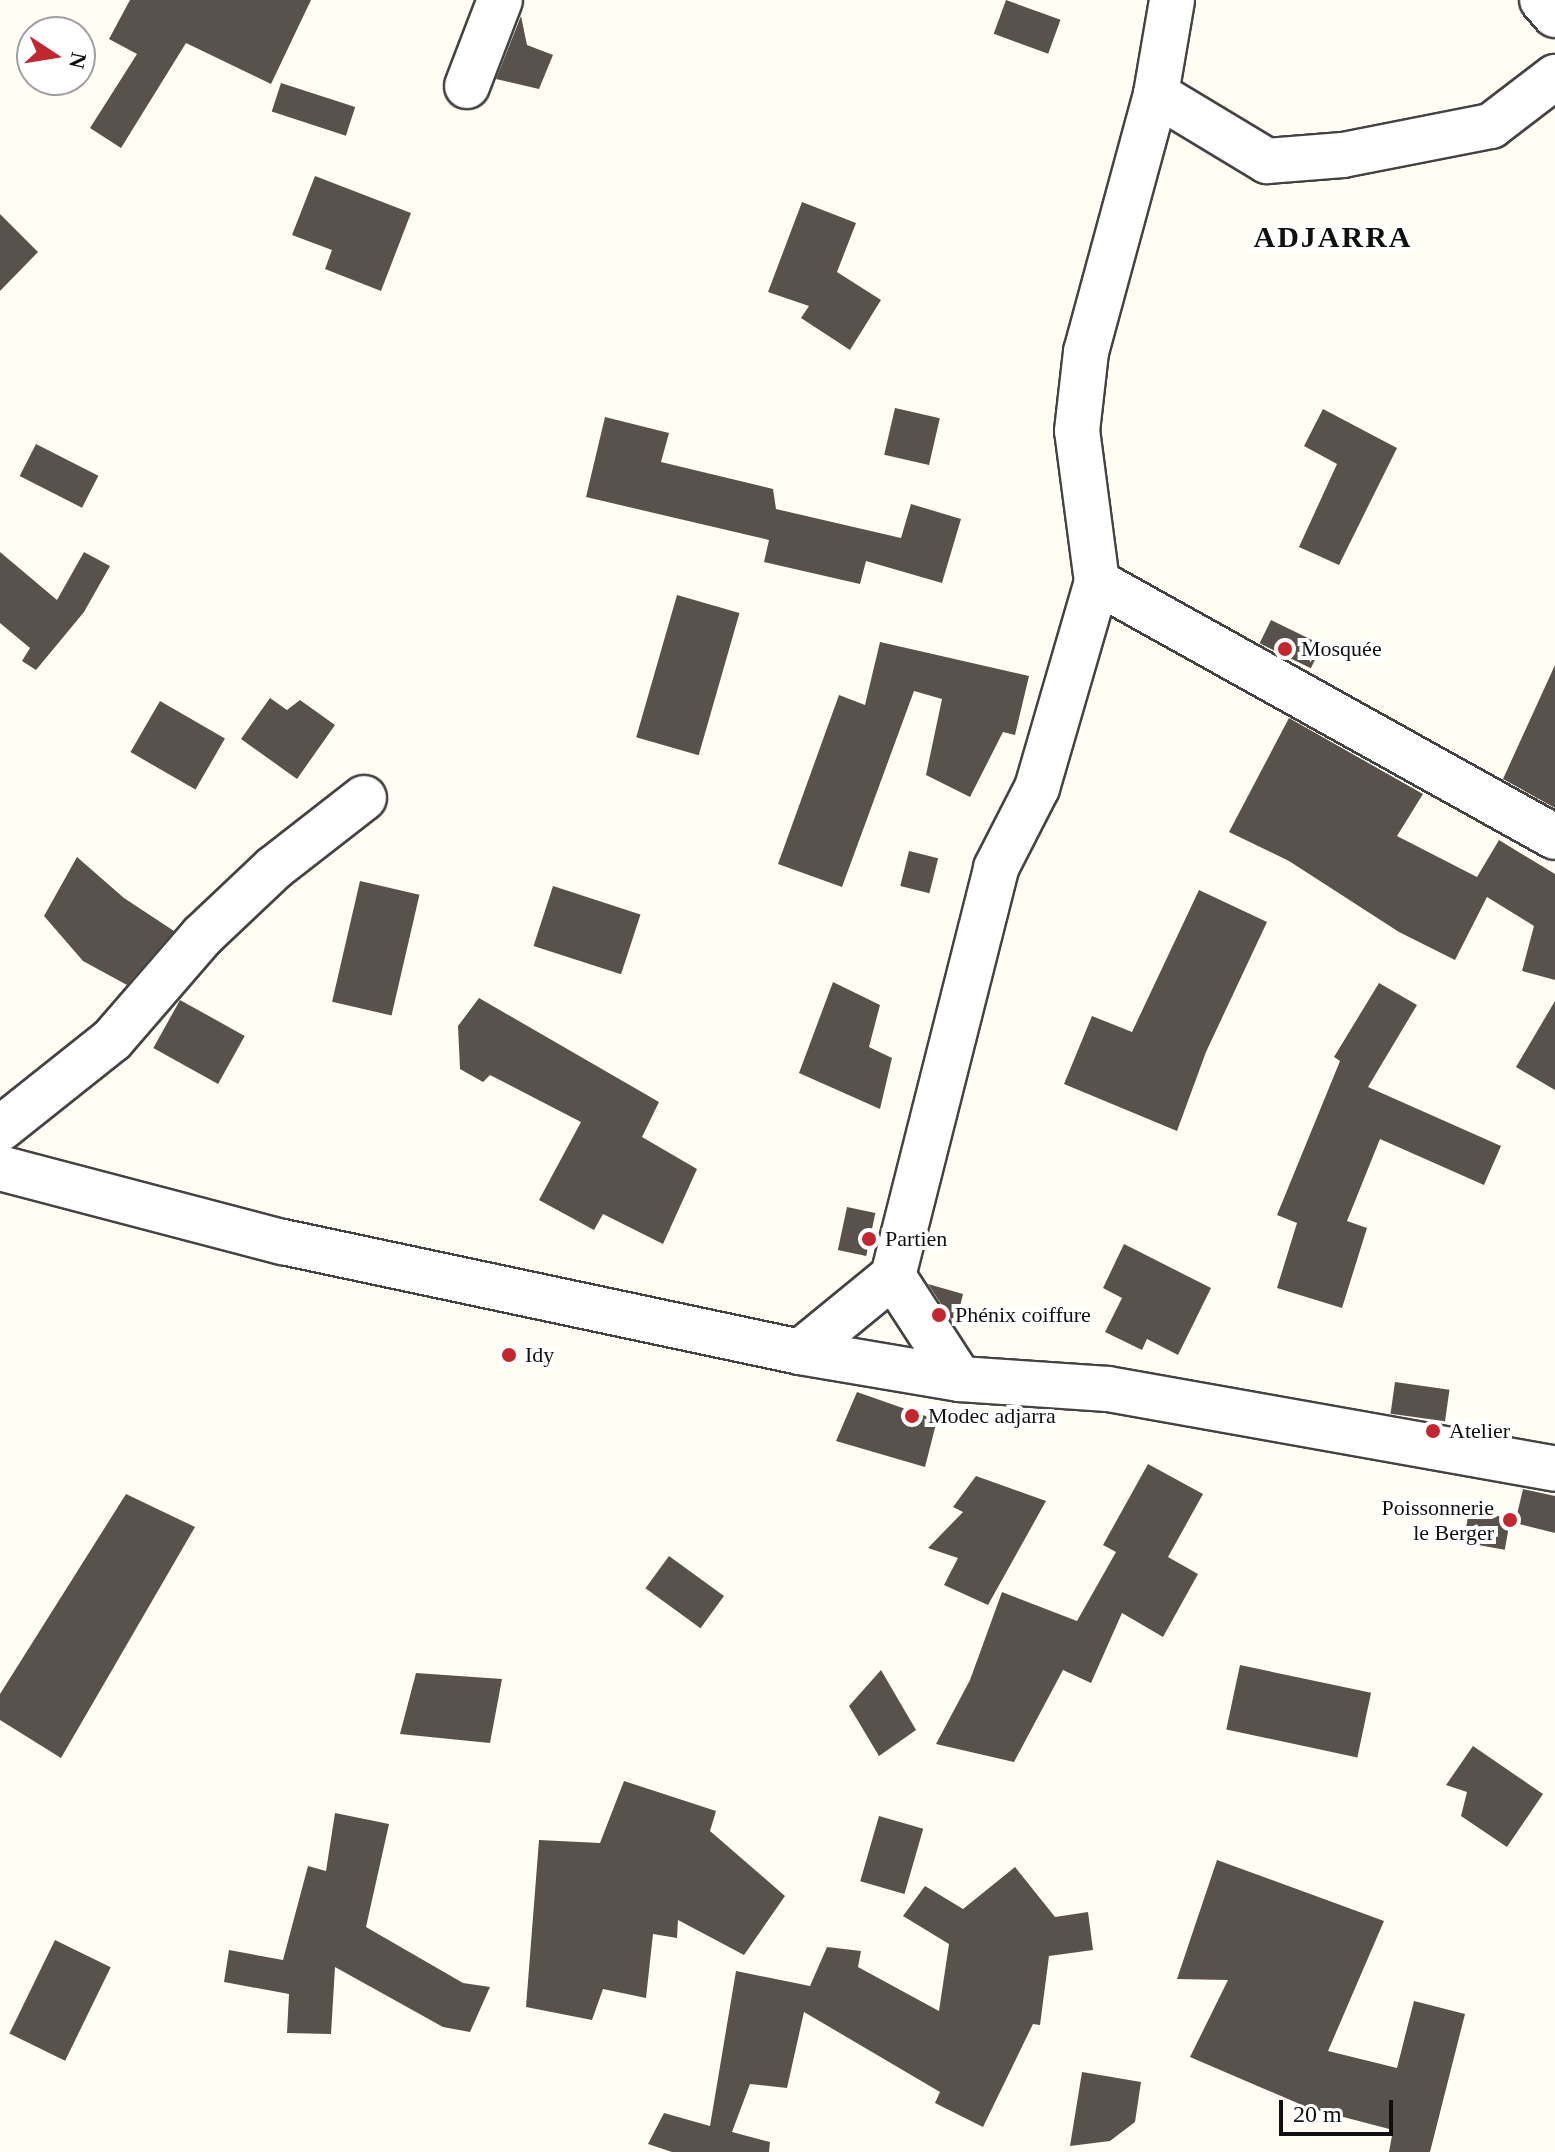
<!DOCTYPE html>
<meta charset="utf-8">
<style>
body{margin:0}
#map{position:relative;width:1555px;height:2152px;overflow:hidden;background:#fffdf4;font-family:Georgia,serif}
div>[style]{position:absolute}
.building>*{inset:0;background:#59514c;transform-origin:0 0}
.roads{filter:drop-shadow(2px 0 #434343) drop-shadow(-2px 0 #434343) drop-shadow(0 2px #434343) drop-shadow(0 -2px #434343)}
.minor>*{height:44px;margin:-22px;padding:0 22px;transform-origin:22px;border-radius:22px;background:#fff}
.dots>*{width:22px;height:22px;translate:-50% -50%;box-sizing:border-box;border:4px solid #fff;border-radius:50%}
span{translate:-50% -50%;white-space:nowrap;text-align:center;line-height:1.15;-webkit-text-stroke:8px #fff;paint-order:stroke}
.poi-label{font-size:22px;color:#101010}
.left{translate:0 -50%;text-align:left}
.right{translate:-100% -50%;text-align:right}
.district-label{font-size:30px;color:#101010;font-weight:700;letter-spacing:2px}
.north{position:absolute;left:16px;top:16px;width:80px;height:80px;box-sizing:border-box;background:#fff;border:2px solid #9f9f9f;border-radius:50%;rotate:102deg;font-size:22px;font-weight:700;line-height:32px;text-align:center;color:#101010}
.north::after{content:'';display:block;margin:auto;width:28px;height:36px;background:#c2262e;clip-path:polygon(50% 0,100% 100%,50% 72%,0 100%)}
.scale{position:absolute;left:1279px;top:2100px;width:114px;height:36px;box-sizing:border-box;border:4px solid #101010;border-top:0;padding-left:10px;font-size:24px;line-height:28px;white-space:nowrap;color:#101010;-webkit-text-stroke:6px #fff;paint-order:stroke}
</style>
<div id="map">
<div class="building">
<i style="clip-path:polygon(130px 0,311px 0,271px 84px,186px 43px,121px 148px,90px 128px,137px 54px,109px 39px)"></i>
<i style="left:1006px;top:0;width:58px;height:36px;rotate:20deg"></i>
<i style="clip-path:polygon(521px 16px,527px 45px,553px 55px,539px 89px,496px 79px)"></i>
<i style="left:281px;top:83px;width:78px;height:30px;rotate:18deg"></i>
<i style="clip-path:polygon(315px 176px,411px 213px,381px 291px,325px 269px,332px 250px,292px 235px)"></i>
<i style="clip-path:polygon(802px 202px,856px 223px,837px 272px,881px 300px,850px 350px,801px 318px,809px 306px,768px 292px)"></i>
<i style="clip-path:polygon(0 214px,38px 252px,0 291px)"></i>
<i style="left:895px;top:408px;width:46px;height:48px;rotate:13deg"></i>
<i style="clip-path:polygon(1323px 409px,1397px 448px,1339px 565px,1299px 547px,1337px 464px,1304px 446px)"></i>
<i style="clip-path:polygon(605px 417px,669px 433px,661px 462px,773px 489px,776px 509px,901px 538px,911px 504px,961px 519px,942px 583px,866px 561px,860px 584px,764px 562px,769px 540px,586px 497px)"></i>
<i style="left:36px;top:444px;width:70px;height:36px;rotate:27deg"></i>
<i style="clip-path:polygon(0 552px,57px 600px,84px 552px,110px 566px,84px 612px,36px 670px,22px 661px,30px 648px,0 623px)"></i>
<i style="left:677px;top:595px;width:65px;height:148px;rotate:16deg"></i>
<i style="left:1271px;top:620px;width:57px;height:26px;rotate:26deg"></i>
<i style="clip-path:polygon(880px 642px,1029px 676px,1015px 735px,1003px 732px,970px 797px,926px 775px,942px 699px,914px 691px,842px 887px,778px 864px,839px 695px,865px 705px)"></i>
<i style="clip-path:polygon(1555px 665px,1555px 808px,1503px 779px)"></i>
<i style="clip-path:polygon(270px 698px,287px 710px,300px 700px,335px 725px,297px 779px,241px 739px)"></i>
<i style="left:160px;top:701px;width:75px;height:59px;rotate:30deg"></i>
<i style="clip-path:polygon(1289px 718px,1423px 794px,1397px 836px,1477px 877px,1499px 840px,1555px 874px,1555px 980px,1522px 971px,1534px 926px,1487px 897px,1455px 960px,1399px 932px,1289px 861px,1229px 832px)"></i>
<i style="left:909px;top:851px;width:30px;height:36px;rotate:14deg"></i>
<i style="clip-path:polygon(77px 857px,124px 898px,174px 931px,127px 985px,83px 961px,44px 916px)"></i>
<i style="left:360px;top:881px;width:61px;height:124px;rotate:13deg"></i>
<i style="left:553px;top:886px;width:92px;height:63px;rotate:18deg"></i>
<i style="clip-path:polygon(1199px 890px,1267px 922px,1206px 1052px,1177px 1131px,1064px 1084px,1092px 1016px,1132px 1032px)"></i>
<i style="clip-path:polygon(833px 982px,880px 1005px,869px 1047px,892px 1058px,880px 1109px,799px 1073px)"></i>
<i style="clip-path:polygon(1379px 983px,1417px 1005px,1368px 1087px,1501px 1146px,1484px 1185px,1380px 1139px,1347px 1221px,1367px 1228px,1342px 1308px,1277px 1288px,1297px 1223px,1277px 1215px,1340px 1061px,1334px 1057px)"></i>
<i style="clip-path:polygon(479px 998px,659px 1102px,642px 1137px,697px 1169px,663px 1244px,603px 1214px,594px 1230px,539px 1200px,581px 1122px,490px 1075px,483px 1082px,460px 1069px,458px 1026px)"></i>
<i style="left:180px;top:1000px;width:74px;height:55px;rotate:29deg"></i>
<i style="clip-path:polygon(1555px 1001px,1555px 1090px,1516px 1067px)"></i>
<i style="left:847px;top:1207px;width:29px;height:44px;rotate:12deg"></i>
<i style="clip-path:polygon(1124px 1244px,1211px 1288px,1178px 1355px,1147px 1339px,1142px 1350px,1105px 1332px,1122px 1298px,1103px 1288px)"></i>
<i style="clip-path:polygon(928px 1284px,963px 1294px,956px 1323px,953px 1322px)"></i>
<i style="left:1395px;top:1382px;width:55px;height:32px;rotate:8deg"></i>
<i style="clip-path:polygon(857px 1392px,937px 1420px,925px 1467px,836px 1441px)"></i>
<i style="clip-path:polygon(1148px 1464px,1203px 1494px,1168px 1557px,1198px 1574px,1163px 1637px,1122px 1613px,1091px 1683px,1063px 1670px,1014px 1762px,936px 1744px,970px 1680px,1002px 1592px,1077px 1621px,1116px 1552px,1103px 1545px)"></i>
<i style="clip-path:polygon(976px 1476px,1046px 1501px,988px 1605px,944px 1585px,958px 1558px,928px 1548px,963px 1512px,953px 1507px)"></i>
<i style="clip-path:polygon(1523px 1489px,1555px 1496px,1555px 1533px,1515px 1523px)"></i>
<i style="clip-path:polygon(126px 1494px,195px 1527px,61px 1758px,0 1720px,0 1694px)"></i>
<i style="left:1469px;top:1511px;width:42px;height:32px;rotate:10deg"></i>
<i style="left:669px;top:1556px;width:68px;height:40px;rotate:36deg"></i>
<i style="left:1240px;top:1665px;width:134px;height:66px;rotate:12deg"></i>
<i style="clip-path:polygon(881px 1670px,916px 1730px,879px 1756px,849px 1706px)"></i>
<i style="clip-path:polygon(416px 1673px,502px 1679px,490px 1743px,400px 1734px)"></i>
<i style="clip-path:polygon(1473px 1746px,1543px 1794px,1507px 1847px,1461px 1816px,1467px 1792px,1446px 1785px)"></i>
<i style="clip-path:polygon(624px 1781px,716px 1811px,710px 1831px,785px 1896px,744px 1955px,678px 1920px,677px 1938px,653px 1934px,646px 1998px,603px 1989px,592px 2020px,526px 2007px,539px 1840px,600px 1843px)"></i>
<i style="clip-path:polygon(335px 1813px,389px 1824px,366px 1927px,463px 1983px,490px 1987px,470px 2032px,443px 2027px,335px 1967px,331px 2034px,287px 2033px,289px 1994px,224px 1982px,229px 1950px,283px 1960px,308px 1866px,326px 1871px)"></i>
<i style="left:879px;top:1816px;width:46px;height:68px;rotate:16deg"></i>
<i style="clip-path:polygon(1217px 1860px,1384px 1921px,1328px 2051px,1397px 2068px,1414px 2001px,1465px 2014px,1430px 2152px,1389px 2152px,1393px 2130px,1309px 2108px,1190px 2057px,1228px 1980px,1177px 1979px)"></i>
<i style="clip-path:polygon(1015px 1867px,1055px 1917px,1088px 1912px,1093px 1950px,1049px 1956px,1040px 2025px,1033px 2024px,983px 2127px,935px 2103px,940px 2092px,804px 2012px,787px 2088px,750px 2084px,732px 2132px,770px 2142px,769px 2152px,672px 2152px,648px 2144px,664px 2113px,710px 2126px,736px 1971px,810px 1986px,827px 1947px,861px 1951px,858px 1967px,939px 2011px,949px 1944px,903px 1916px,925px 1886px,963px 1909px)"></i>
<i style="left:55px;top:1940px;width:62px;height:104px;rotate:26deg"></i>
<i style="clip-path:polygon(1082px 2072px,1141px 2082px,1135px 2122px,1110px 2141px,1070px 2146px)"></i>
</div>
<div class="roads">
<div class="minor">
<i style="left:1542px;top:0;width:20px;rotate:49deg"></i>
<i style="left:467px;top:86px;width:92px;rotate:-69deg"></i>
<i style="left:1156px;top:94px;width:130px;rotate:31.1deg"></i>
<i style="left:1267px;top:161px;width:76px;rotate:-4.5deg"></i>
<i style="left:1343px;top:155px;width:151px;rotate:-11.1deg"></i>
<i style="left:1491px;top:126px;width:81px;rotate:-37.4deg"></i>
<i style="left:1097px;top:582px;width:524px;rotate:29.11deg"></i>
<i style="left:0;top:1129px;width:143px;rotate:-38.5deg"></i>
<i style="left:112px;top:1040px;width:138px;rotate:-49.1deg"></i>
<i style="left:202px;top:936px;width:99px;rotate:-43.4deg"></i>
<i style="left:274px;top:868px;width:114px;rotate:-37.9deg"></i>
<i style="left:0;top:1168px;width:293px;rotate:14.7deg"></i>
<i style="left:283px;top:1242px;width:529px;rotate:12.01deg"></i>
<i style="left:800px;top:1352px;width:162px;rotate:9.6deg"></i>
<i style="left:960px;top:1379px;width:148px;rotate:3.9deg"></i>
<i style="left:1108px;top:1389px;width:454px;rotate:10.1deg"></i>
<i style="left:893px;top:1276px;width:123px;rotate:57deg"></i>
<i style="left:800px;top:1352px;width:120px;rotate:-39.3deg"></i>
<i style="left:893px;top:1276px;width:421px;rotate:-75.8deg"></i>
<i style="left:996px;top:868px;width:90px;rotate:-62.9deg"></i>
<i style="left:1037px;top:788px;width:215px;rotate:-73.8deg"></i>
<i style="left:1097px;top:582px;width:152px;rotate:-97.5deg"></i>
<i style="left:1077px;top:431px;width:80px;rotate:-83.5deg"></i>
<i style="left:1086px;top:352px;width:267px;rotate:-74.8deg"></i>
<i style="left:1156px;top:94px;width:95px;rotate:-80.3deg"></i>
</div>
</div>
<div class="dots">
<i style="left:1285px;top:649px;background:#c2262e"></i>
<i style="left:869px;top:1239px;background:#c2262e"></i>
<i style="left:939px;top:1315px;background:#c2262e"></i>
<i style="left:509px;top:1355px;background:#c2262e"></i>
<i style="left:912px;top:1416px;background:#c2262e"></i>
<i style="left:1433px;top:1431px;background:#c2262e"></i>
<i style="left:1510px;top:1520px;background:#c2262e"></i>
</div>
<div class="poi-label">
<span class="left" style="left:1301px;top:649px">Mosquée</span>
<span class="left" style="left:885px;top:1239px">Partien</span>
<span class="left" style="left:955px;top:1315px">Phénix coiffure</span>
<span class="left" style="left:525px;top:1355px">Idy</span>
<span class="left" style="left:928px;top:1416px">Modec adjarra</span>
<span class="left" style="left:1449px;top:1431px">Atelier</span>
<span class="right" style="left:1494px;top:1520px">Poissonnerie<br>le Berger</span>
</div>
<div class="district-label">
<span style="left:1333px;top:237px">ADJARRA</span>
</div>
<div class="north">N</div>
<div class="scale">20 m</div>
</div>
